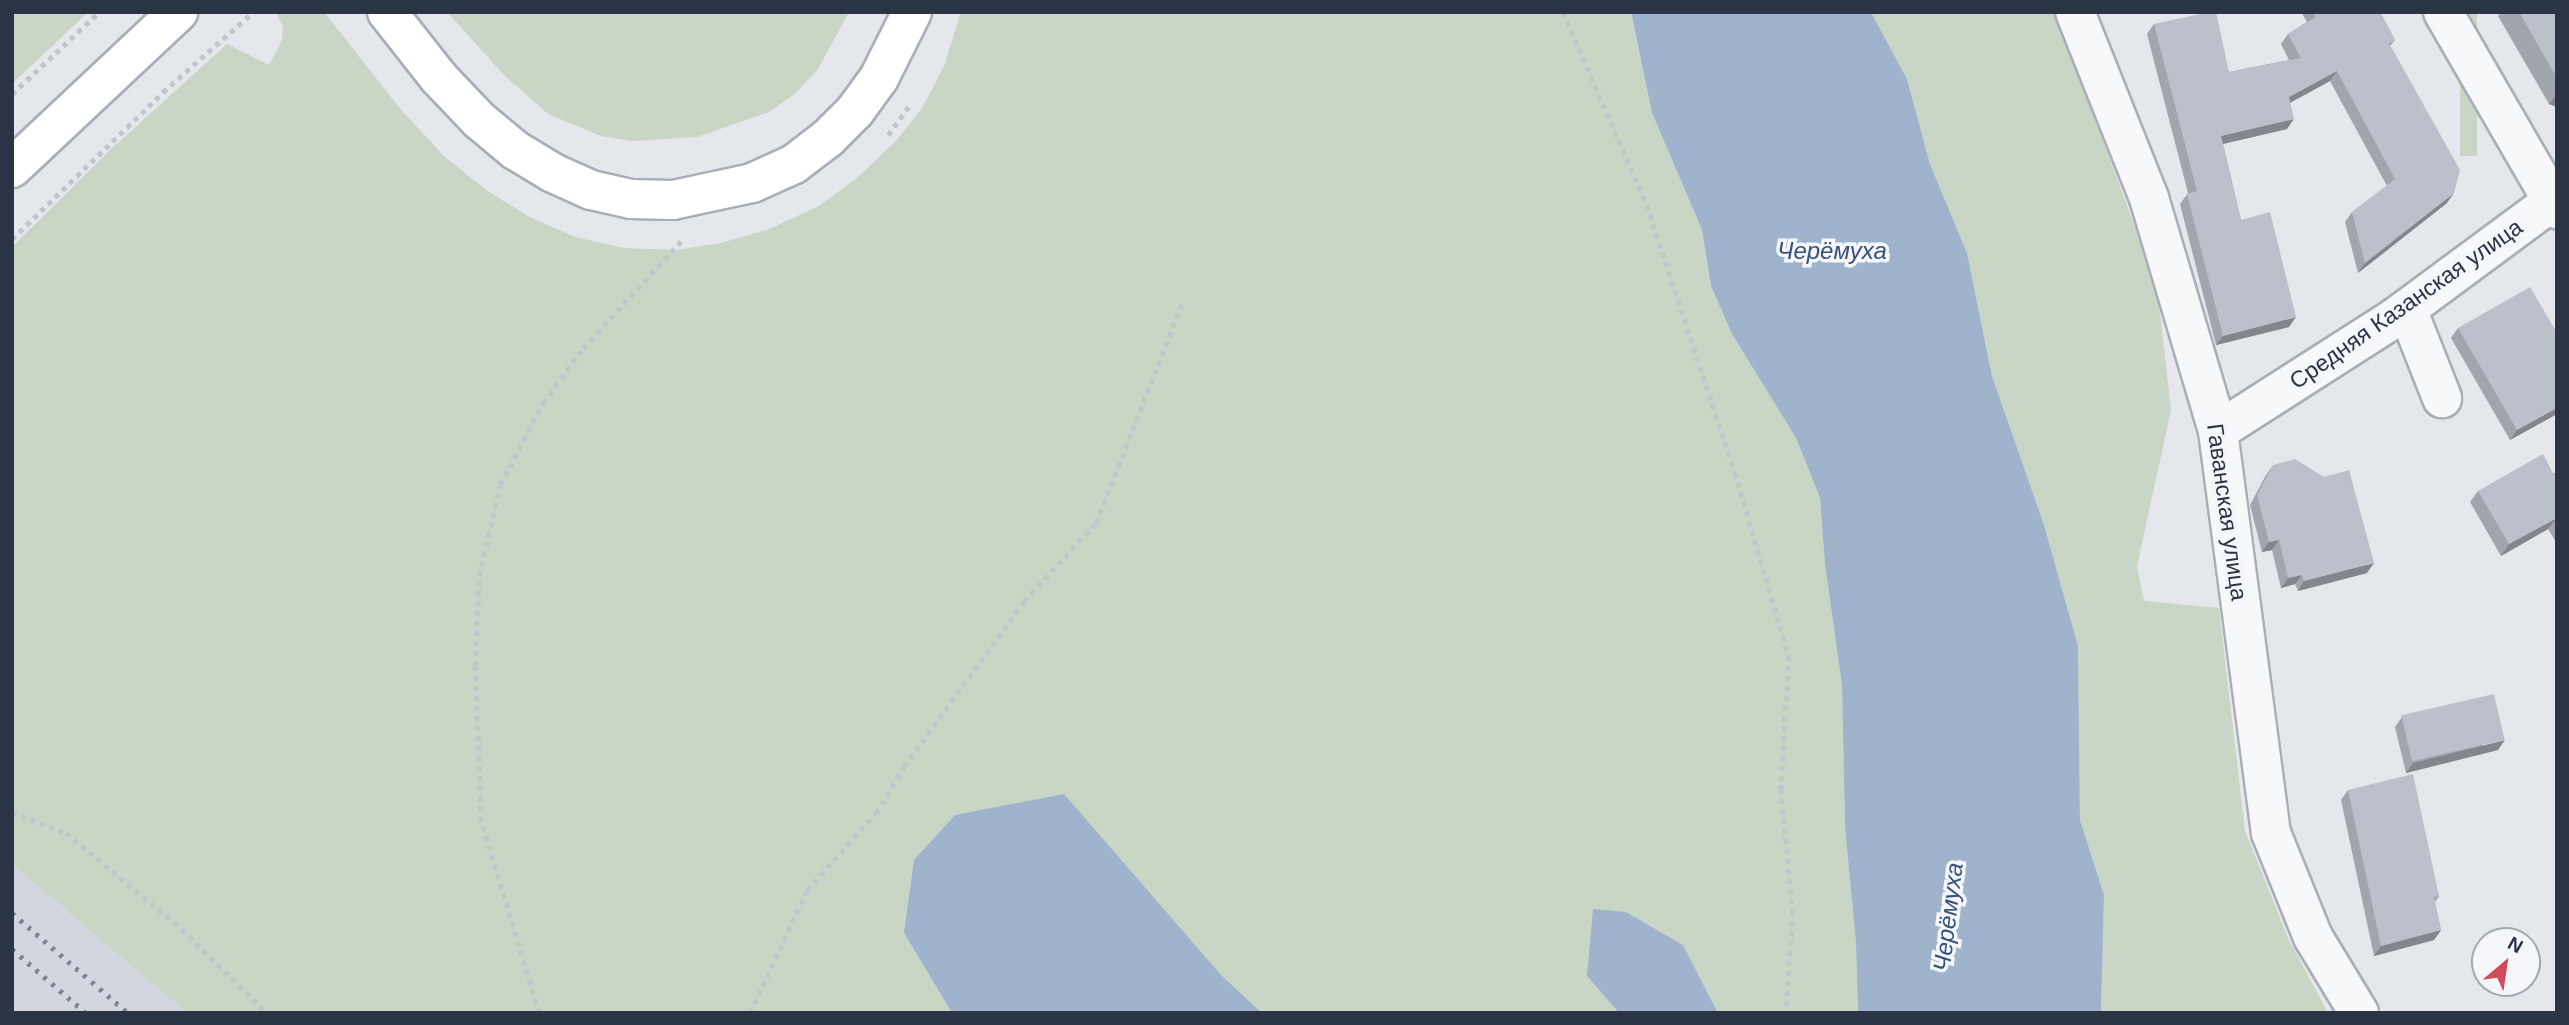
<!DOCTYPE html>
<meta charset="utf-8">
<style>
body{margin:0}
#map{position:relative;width:2569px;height:1025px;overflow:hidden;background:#e4e7ec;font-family:Helvetica,sans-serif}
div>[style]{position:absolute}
.built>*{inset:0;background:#d2d6de}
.green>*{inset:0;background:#c9d6c5;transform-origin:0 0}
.water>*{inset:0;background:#9fb4cc}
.path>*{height:4.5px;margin-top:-2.25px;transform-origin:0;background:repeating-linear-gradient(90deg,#c2c5cb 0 5px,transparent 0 10px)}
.roads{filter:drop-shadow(2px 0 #a9aeb7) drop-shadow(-2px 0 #a9aeb7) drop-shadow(0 2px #a9aeb7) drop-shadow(0 -2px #a9aeb7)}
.minor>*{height:38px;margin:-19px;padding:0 19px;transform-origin:19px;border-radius:19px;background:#f7f8fa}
.major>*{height:38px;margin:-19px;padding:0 19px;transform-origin:19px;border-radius:19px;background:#fff}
.rail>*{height:5px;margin-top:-2.5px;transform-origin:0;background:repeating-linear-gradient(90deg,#7d8696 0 3.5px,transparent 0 10.5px)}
.wall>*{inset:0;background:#a1a5ae}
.shaded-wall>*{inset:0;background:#83868d}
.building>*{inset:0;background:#bbc0ca;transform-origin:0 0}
span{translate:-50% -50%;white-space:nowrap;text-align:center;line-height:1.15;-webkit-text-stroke:7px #f4f6f9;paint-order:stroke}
.street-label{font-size:23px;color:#2b3445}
.water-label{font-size:24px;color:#34527a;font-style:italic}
.frame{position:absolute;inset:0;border:14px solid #2b3445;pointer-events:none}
.north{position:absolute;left:2471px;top:927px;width:70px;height:70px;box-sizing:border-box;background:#f4f6f9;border:2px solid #a4a8b1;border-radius:50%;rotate:29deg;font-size:19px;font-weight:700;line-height:28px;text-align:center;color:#2b3445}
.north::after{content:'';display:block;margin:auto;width:24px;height:32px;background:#d1495b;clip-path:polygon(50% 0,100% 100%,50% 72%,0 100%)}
</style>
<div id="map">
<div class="built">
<i style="clip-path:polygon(12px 864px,187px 1013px,12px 1013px)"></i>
</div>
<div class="green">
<i style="clip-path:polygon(12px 12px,88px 12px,12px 84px)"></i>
<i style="clip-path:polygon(276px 12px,324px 12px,402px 111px,445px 157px,486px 190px,530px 217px,575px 237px,624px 248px,676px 250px,721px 243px,769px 229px,819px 206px,858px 177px,896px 141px,922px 108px,944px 66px,961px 12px,1631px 12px,1652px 113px,1702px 230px,1711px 286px,1732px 334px,1796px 438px,1820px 498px,1825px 564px,1842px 686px,1845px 828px,1856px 943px,1858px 1013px,1718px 1013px,1683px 945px,1587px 976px,1619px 1013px,1262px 1013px,1221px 975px,904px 933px,952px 1013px,187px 1013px,12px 864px,12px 247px,110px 150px,227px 44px,269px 65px,282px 40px,283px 27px)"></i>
<i style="clip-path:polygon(447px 12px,849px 12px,818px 69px,795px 94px,769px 112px,697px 137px,632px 141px,601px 136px,548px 114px,504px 75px)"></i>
<i style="clip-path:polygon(1871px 12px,2055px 12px,2157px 286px,2171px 410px,2137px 566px,2144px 601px,2219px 608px,2245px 831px,2288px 938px,2328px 1013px,2101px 1013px,2104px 895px,2080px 820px,2078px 646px,2044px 525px,1992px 376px,1967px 253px,1930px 164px,1907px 79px)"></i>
<i style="left:2460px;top:12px;width:17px;height:144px"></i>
</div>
<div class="water">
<i style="clip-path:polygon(1631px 12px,1871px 12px,1907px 79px,1930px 164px,1967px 253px,1992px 376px,2044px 525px,2078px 646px,2080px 820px,2104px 895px,2101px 1013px,1858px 1013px,1856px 943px,1845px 828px,1842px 686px,1825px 564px,1820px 498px,1796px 438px,1732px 334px,1711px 286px,1702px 230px,1652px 113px)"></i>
<i style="clip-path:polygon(1064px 794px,1221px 975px,1262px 1013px,952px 1013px,904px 933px,914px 860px,955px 815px)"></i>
<i style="clip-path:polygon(1593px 909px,1626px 912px,1683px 945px,1718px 1013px,1619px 1013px,1587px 976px)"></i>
</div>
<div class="path">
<i style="left:1563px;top:12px;width:210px;rotate:66.5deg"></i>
<i style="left:1647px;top:205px;width:282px;rotate:71.8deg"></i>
<i style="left:1735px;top:473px;width:191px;rotate:73.6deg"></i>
<i style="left:1789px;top:656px;width:133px;rotate:93.4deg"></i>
<i style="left:1781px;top:789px;width:123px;rotate:84.4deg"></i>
<i style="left:1793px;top:911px;width:102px;rotate:93.9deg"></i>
<i style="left:12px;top:94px;width:120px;rotate:-43.3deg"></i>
<i style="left:888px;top:135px;width:36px;rotate:-54deg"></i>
<i style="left:12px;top:239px;width:211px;rotate:-44.2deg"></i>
<i style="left:163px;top:92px;width:120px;rotate:-41.6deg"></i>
<i style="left:12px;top:812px;width:58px;rotate:21.3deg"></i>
<i style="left:66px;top:833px;width:151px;rotate:39.6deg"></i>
<i style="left:182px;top:929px;width:120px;rotate:44.7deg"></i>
<i style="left:539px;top:1013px;width:201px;rotate:-106.8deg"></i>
<i style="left:481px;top:821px;width:155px;rotate:-92.2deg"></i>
<i style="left:475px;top:666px;width:90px;rotate:-87.5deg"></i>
<i style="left:479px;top:576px;width:93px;rotate:-77deg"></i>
<i style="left:500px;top:485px;width:93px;rotate:-62.3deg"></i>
<i style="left:543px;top:403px;width:68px;rotate:-54deg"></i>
<i style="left:583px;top:348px;width:149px;rotate:-47.4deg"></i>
<i style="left:750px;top:1013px;width:136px;rotate:-65.1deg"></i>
<i style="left:807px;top:890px;width:103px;rotate:-48.1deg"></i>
<i style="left:876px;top:813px;width:54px;rotate:-58.7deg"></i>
<i style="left:904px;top:767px;width:205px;rotate:-54.1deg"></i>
<i style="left:1024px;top:601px;width:106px;rotate:-47.3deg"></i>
<i style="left:1096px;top:523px;width:235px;rotate:-68.6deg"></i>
</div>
<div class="roads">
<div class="minor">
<i style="left:2075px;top:12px;width:200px;rotate:68.3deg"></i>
<i style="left:2149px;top:198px;width:243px;rotate:73.5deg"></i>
<i style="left:2218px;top:431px;width:405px;rotate:82.5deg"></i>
<i style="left:2271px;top:833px;width:112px;rotate:68deg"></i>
<i style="left:2313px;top:937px;width:89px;rotate:58.8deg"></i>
<i style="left:2443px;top:12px;width:228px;rotate:59.9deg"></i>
<i style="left:2407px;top:309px;width:96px;rotate:68.5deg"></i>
<i style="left:2218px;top:431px;width:211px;rotate:-32.6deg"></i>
<i style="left:2396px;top:317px;width:200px;rotate:-36.5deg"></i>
</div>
<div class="major">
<i style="left:387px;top:12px;width:84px;rotate:51.8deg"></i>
<i style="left:439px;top:78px;width:58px;rotate:46.4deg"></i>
<i style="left:479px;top:120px;width:47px;rotate:39.8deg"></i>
<i style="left:515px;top:150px;width:44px;rotate:31.2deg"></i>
<i style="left:553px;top:173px;width:42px;rotate:24.1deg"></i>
<i style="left:591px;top:190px;width:41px;rotate:12.7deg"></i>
<i style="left:631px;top:199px;width:42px;rotate:1.4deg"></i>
<i style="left:673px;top:200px;width:81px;rotate:-12.1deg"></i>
<i style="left:752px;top:183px;width:46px;rotate:-24.3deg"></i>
<i style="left:794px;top:164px;width:43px;rotate:-37.4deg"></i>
<i style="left:828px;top:138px;width:38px;rotate:-45deg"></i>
<i style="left:855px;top:111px;width:41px;rotate:-54deg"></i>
<i style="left:879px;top:78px;width:74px;rotate:-63.4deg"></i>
<i style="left:12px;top:168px;width:228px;rotate:-43.2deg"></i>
</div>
</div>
<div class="rail">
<i style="left:12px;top:913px;width:153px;rotate:40.8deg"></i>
<i style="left:12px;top:949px;width:98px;rotate:40.9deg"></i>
</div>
<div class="wall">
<i style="clip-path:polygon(2301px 12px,2380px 12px,2395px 40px,2390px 46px,2447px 203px,2358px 273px,2345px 222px,2352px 212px,2387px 186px,2330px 81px,2290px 103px,2287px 129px,2223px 144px,2241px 220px,2289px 327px,2216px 345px,2180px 204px,2188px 193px,2147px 34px,2154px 24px,2229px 72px,2289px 60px,2281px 44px,2288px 34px,2307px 22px)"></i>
<i style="clip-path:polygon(2501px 12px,2557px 12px,2557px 107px,2549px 104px,2498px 16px)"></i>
<i style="clip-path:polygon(2458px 328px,2557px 333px,2557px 414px,2510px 440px,2451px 338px)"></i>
<i style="clip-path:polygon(2273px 465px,2367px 573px,2298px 591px,2295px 584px,2281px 588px,2272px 550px,2262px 552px,2250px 505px,2266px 475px)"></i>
<i style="clip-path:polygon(2557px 473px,2557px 544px,2548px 529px,2501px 556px,2470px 502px,2478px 491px)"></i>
<i style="clip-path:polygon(2402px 717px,2498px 750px,2406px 773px,2395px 727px)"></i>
<i style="clip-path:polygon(2348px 790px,2439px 896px,2435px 902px,2441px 930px,2434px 940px,2374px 956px,2341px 800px)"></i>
</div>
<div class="shaded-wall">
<i style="clip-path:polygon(2337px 71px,2330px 81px,2282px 107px,2289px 97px)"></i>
<i style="clip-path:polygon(2557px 94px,2557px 107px,2549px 104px)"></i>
<i style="clip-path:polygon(2294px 119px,2287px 129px,2214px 146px,2221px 136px)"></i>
<i style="clip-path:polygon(2454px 193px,2447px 203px,2358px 273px,2365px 263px)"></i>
<i style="clip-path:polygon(2296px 317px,2289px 327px,2216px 345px,2223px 336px)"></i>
<i style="clip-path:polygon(2557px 408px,2557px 414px,2510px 440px,2517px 430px)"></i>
<i style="clip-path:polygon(2557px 518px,2548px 529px,2501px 556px,2509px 544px)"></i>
<i style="clip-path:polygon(2279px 540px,2272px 550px,2262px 552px,2269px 542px)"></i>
<i style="clip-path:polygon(2374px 563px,2367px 573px,2298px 591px,2304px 581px)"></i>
<i style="clip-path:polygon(2302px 575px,2295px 584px,2281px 588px,2288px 578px)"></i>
<i style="clip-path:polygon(2505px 740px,2498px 750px,2406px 773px,2413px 763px)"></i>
<i style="clip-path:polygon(2441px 930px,2434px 940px,2374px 956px,2381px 946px)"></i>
</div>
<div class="building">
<i style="clip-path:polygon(2209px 12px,2216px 12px,2229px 72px,2301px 58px,2288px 34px,2316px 17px,2314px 12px,2380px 12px,2395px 40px,2389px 43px,2460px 170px,2454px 193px,2365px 263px,2352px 212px,2395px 179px,2337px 71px,2289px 97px,2294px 119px,2221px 136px,2241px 220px,2270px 212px,2296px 317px,2223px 336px,2187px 194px,2197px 191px,2154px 24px)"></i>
<i style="clip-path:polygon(2519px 12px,2557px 12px,2557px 78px)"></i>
<i style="clip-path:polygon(2530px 287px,2557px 333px,2557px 408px,2517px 430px,2458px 328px)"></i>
<i style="clip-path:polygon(2543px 454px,2554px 475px,2557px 473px,2557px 518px,2509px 544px,2478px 491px)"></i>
<i style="clip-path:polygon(2295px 459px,2324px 477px,2349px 470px,2374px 563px,2304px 581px,2302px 575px,2288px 578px,2279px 540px,2269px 542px,2257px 495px,2273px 465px)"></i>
<i style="left:2494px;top:694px;width:47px;height:95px;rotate:77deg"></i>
<i style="clip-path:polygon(2413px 774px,2439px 896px,2434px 897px,2441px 930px,2381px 946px,2348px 790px)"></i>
</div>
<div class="street-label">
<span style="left:2406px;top:304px;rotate:-35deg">Средняя Казанская улица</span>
<span style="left:2227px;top:512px;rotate:82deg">Гаванская улица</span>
</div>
<div class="water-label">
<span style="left:1832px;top:251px">Черёмуха</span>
<span style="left:1948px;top:917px;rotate:-83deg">Черёмуха</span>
</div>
<div class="frame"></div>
<div class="north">N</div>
</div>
